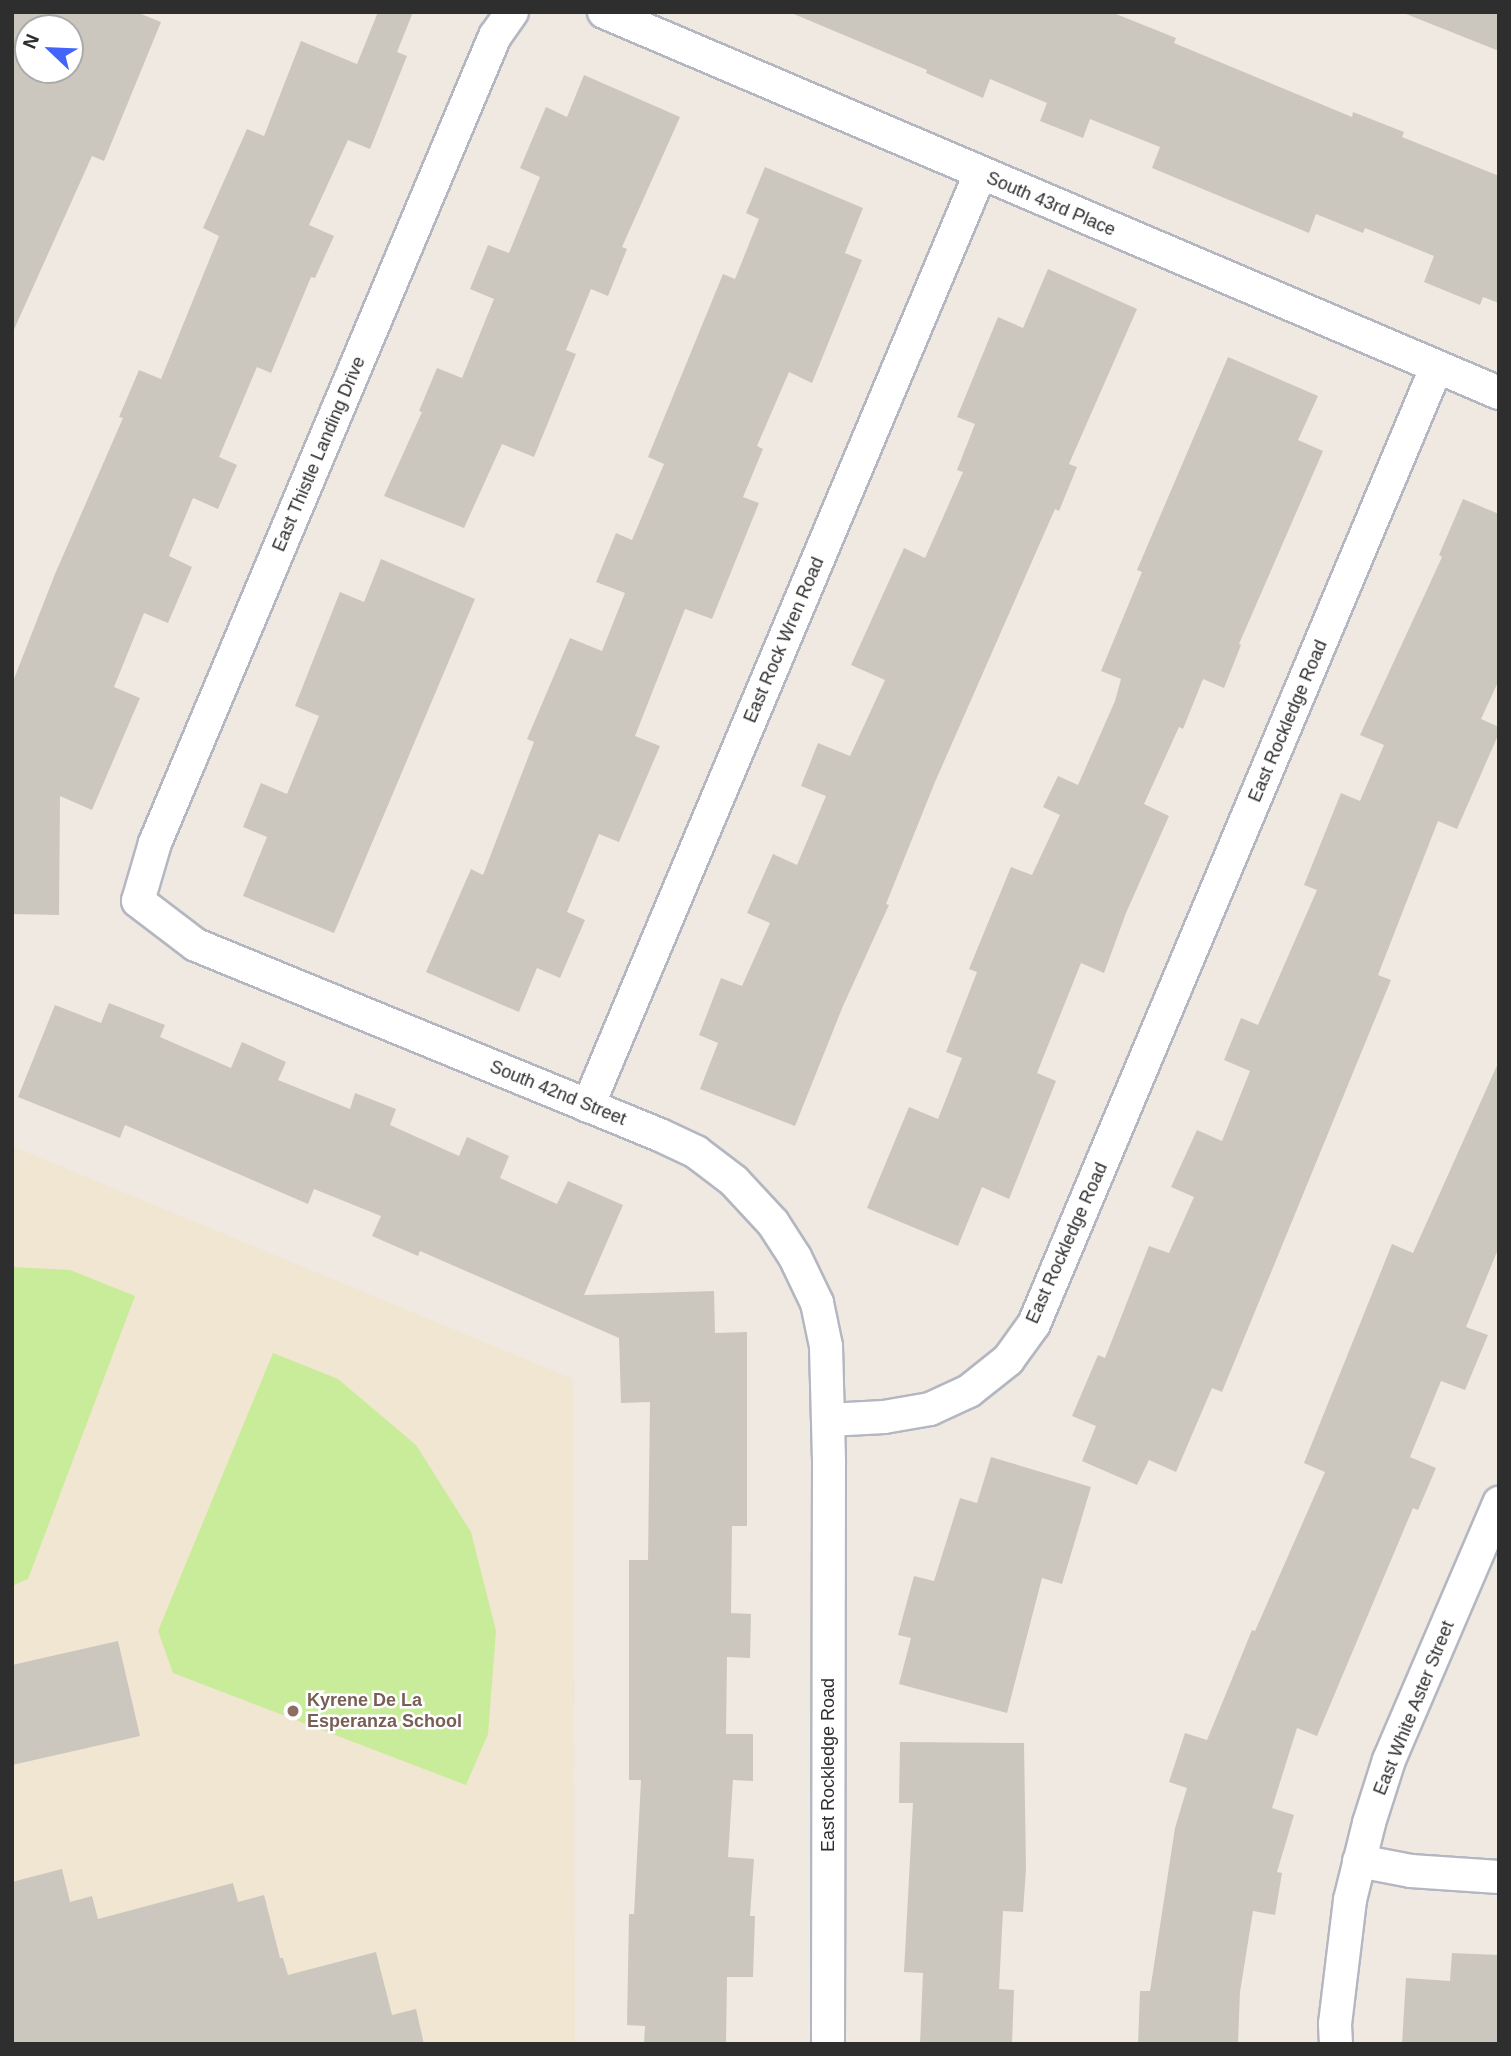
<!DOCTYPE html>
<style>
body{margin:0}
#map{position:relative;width:1511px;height:2056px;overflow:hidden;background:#efe9e1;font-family:Arial,sans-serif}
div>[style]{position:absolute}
.education>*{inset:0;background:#f0e6d1}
.pitch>*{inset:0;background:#c9ec9a}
.building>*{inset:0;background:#cbc7bf}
.roads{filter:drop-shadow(2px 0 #b4b7c1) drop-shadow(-2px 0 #b4b7c1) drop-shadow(0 2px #b4b7c1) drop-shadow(0 -2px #b4b7c1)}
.minor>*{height:32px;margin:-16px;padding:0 16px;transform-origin:16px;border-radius:16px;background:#fff}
.dots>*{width:19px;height:19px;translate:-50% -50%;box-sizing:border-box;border:4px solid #fff;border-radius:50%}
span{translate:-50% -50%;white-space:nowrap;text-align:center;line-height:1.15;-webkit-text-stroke:5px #fff;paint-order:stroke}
.street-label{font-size:18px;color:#2e2e2e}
.education-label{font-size:18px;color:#785e54;font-weight:700}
.left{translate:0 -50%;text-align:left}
.frame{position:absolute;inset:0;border:14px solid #2e2e2e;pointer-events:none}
.north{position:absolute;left:14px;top:14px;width:70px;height:70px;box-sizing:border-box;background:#fff;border:2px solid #ababab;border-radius:50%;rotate:293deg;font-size:19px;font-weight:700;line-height:28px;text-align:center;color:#2e2e2e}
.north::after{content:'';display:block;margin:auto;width:24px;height:32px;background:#4264fb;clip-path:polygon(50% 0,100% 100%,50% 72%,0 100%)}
</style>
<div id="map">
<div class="education">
<i style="clip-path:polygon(12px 1146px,573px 1379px,575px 2044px,12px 2044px)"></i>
</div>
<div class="pitch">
<i style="clip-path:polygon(12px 1267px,70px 1270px,135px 1296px,28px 1579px,12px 1586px)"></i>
<i style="clip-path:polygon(273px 1353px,338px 1379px,416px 1445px,471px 1532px,496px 1631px,488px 1734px,466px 1785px,173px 1673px,158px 1631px)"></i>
</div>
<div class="building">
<i style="clip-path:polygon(evenodd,12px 12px,136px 12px,161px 22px,104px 161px,92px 156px,12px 334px,12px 12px,28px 28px,70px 28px,70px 70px,28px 70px,28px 28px)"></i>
<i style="clip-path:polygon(378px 12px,413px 12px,397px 52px,407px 56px,370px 149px,348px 140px,309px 225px,334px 236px,315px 278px,311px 277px,271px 373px,257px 367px,219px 457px,237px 465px,218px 509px,193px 498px,169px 556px,192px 567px,168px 623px,144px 613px,114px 687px,140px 698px,92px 810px,60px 796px,59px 915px,12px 914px,12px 684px,55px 574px,123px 418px,119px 417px,139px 370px,161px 379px,219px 236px,203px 228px,247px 129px,264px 136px,301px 41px,357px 64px)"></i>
<i style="clip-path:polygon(789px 12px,1111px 12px,1176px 38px,1174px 43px,1352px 117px,1353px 112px,1404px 132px,1402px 137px,1499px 176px,1499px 303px,1483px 297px,1480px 305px,1424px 282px,1434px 256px,1365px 228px,1363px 233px,1316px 214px,1309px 233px,1152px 168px,1160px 147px,1090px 119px,1083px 138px,1040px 121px,1047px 103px,990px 79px,983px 98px,926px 73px,927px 70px)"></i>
<i style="clip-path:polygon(1407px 12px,1499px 12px,1499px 51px,1406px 14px)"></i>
<i style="clip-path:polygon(584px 75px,680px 117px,622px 247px,627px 249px,608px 296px,591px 289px,566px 350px,576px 354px,534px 457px,502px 444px,464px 528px,384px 496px,422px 412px,419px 411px,437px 368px,462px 378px,494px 299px,470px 289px,488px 245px,509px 253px,540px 177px,520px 168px,546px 107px,567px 117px)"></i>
<i style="clip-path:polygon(765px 167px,863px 208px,845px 253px,862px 260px,812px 383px,789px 372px,757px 446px,763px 449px,743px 497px,759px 503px,712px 619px,685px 609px,635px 736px,660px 746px,619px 842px,599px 834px,567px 912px,585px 920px,560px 978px,537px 968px,519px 1012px,426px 972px,471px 869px,483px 875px,534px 742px,527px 739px,570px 638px,602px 651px,625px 593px,596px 582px,616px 533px,632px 540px,664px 464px,648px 457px,723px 274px,735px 279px,759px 219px,746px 213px)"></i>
<i style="clip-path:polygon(1048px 269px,1137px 309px,1069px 464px,1077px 467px,1059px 511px,1055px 509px,935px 782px,886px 904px,889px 905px,843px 1006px,795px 1126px,700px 1089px,718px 1043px,699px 1035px,721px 978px,742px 986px,770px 923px,747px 913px,773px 854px,797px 865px,826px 796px,801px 786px,818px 743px,850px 756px,885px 680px,851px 665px,904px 548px,925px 558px,963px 472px,957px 470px,975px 424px,957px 417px,998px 317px,1023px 328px)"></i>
<i style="clip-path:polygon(1228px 357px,1318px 396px,1298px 440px,1323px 451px,1239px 644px,1241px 645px,1224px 688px,1203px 679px,1183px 729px,1179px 727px,1144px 804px,1169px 816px,1126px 913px,1104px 973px,1081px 963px,1037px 1073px,1056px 1081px,1009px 1199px,982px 1187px,958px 1246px,867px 1208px,909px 1107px,938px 1119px,962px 1058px,946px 1052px,977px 972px,969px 969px,1011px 867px,1032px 875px,1060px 815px,1043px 807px,1058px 776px,1078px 785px,1115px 701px,1121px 679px,1101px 671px,1142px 572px,1137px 570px)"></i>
<i style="clip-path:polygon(1463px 499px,1499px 514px,1499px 680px,1481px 719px,1499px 727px,1499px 733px,1457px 829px,1438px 821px,1378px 975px,1391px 980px,1222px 1392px,1212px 1388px,1176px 1472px,1149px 1460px,1137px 1485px,1082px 1461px,1096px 1426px,1072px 1416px,1098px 1355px,1105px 1358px,1149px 1246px,1169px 1253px,1194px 1197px,1171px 1187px,1197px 1130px,1222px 1141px,1250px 1071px,1224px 1060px,1241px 1018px,1258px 1025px,1317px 890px,1304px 885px,1341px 793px,1360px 801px,1384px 745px,1360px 735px,1442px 557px,1439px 555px)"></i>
<i style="clip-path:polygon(381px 559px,475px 599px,334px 933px,243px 896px,267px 837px,243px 827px,261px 783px,287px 794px,319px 716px,295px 706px,340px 592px,364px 602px)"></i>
<i style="clip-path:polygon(109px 1003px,165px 1025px,160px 1037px,231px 1068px,242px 1042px,286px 1062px,278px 1080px,350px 1109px,355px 1093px,396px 1109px,390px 1125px,459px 1156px,467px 1137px,509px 1156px,500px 1178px,557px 1204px,568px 1181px,623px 1205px,584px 1295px,714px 1291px,715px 1333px,747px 1332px,747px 1526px,732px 1526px,731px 1613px,751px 1614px,750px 1658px,727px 1657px,726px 1734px,753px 1734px,753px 1781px,733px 1780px,728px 1857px,754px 1859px,750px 1916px,755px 1916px,753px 1977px,727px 1977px,726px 2044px,644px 2044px,645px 2026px,627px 2025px,629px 1914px,634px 1914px,641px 1780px,629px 1780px,629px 1560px,648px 1560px,650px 1402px,621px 1403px,619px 1338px,420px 1251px,418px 1256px,372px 1236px,381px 1216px,314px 1189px,308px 1204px,125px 1125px,120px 1138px,18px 1097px,55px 1005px,101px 1023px)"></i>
<i style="clip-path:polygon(1499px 1061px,1499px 1247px,1466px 1327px,1488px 1335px,1465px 1390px,1441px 1381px,1410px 1457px,1436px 1468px,1418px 1510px,1413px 1508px,1317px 1736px,1297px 1728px,1272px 1808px,1294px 1815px,1277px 1872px,1282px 1873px,1275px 1915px,1253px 1911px,1240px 1992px,1238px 2044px,1138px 2044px,1140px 1991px,1150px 1991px,1175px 1828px,1187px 1788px,1169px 1782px,1185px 1733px,1207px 1740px,1252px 1630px,1255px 1631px,1325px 1472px,1304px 1463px,1392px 1244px,1413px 1253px)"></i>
<i style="clip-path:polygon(991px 1457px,1091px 1487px,1062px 1584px,1042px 1578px,1007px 1713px,899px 1684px,911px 1638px,898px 1635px,914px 1576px,934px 1581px,960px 1498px,977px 1503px)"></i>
<i style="clip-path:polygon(118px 1641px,140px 1736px,12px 1765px,12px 1665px)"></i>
<i style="clip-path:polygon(900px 1742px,1024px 1743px,1026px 1869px,1023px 1912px,1003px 1911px,999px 1989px,1014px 1990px,1012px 2044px,920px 2044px,923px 1973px,904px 1972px,913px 1803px,899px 1803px)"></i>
<i style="clip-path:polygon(62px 1869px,70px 1902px,92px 1896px,98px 1919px,233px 1883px,238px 1902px,264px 1895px,280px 1958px,283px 1958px,288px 1975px,376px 1952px,392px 2015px,416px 2009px,424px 2044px,12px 2044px,12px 1882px)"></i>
<i style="clip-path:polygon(1452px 1953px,1499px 1955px,1499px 2044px,1402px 2044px,1406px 1978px,1450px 1981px)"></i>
</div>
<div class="roads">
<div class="minor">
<i style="left:512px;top:12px;width:29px;rotate:125deg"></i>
<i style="left:495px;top:36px;width:876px;rotate:112.85deg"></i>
<i style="left:155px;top:843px;width:60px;rotate:106.3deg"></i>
<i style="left:138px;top:901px;width:73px;rotate:37.2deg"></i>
<i style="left:196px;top:945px;width:501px;rotate:22.27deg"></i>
<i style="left:660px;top:1135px;width:40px;rotate:25deg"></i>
<i style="left:696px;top:1152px;width:48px;rotate:37.3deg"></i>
<i style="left:734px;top:1181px;width:57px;rotate:47.1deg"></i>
<i style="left:773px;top:1223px;width:40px;rotate:57.1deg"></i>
<i style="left:795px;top:1257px;width:51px;rotate:64.4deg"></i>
<i style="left:817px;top:1303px;width:44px;rotate:78.2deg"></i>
<i style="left:826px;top:1346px;width:117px;rotate:88.5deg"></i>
<i style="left:829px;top:1463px;width:581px;rotate:90.1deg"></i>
<i style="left:604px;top:12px;width:973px;rotate:23.06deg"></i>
<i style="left:588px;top:1106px;width:1011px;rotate:-67.19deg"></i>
<i style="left:828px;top:1420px;width:56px;rotate:-3.1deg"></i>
<i style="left:884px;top:1417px;width:47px;rotate:-9.9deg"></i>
<i style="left:930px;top:1409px;width:43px;rotate:-24.8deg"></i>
<i style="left:969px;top:1391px;width:50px;rotate:-38.5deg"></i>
<i style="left:1008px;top:1360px;width:44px;rotate:-54.2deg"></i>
<i style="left:1034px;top:1324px;width:1037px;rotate:-67.19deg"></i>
<i style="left:1359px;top:1861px;width:53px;rotate:10.9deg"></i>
<i style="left:1411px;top:1871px;width:88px;rotate:3.9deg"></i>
<i style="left:1336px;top:2044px;width:20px;rotate:-93deg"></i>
<i style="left:1335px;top:2024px;width:125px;rotate:-83.1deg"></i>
<i style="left:1350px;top:1900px;width:79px;rotate:-76.1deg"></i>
<i style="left:1369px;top:1823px;width:66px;rotate:-72.4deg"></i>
<i style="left:1389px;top:1760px;width:280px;rotate:-66.8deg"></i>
</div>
</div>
<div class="dots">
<i style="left:293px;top:1711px;background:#8d6e63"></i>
</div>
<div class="street-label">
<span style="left:1051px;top:204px;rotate:23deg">South 43rd Place</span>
<span style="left:319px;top:454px;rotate:-67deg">East Thistle Landing Drive</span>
<span style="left:784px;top:640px;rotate:-67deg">East Rock Wren Road</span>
<span style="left:1288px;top:721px;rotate:-67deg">East Rockledge Road</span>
<span style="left:558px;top:1093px;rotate:22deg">South 42nd Street</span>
<span style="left:1067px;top:1243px;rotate:-66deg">East Rockledge Road</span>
<span style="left:1414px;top:1708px;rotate:-68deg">East White Aster Street</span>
<span style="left:828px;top:1765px;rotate:-90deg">East Rockledge Road</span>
</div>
<div class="education-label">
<span class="left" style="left:307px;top:1711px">Kyrene De La<br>Esperanza School</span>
</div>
<div class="frame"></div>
<div class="north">N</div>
</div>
